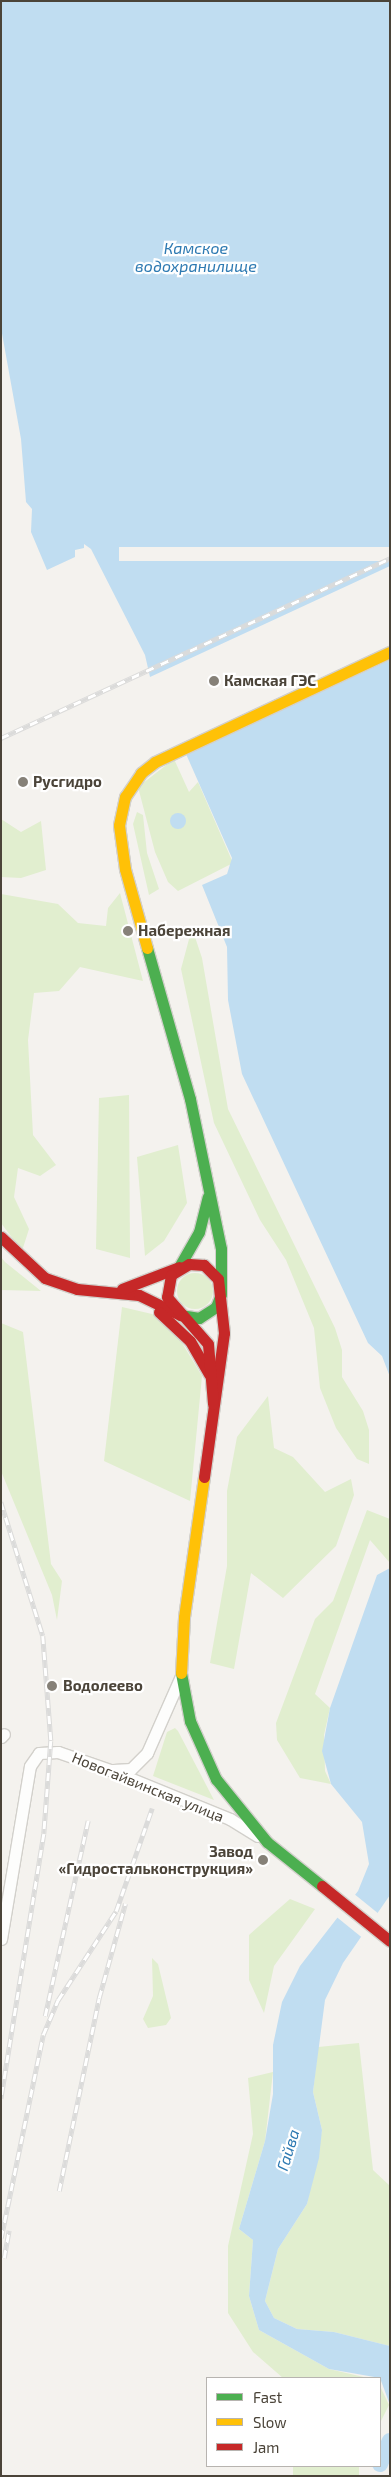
<!DOCTYPE html>
<meta charset="utf-8">
<style>
body{margin:0}
#map{position:relative;width:391px;height:2477px;overflow:hidden;background:#f4f2ee;font-family:"Exo 2",sans-serif}
div>[style]{position:absolute}
.green>*{inset:0;background:#e1eecf;transform-origin:0 0}
.round{border-radius:50%}
.water>*{inset:0;background:#c0ddf1}
.pier>*{inset:0;background:#f4f2ee;transform-origin:0 0}
.river>*{height:16px;margin:-8px;padding:0 8px;transform-origin:8px;border-radius:8px;background:#c0ddf1}
.roads{filter:drop-shadow(1px 0 #d2d0cb) drop-shadow(-1px 0 #d2d0cb) drop-shadow(0 1px #d2d0cb) drop-shadow(0 -1px #d2d0cb)}
.street>*{height:11px;margin:-5.5px;padding:0 5.5px;transform-origin:5.5px;border-radius:5.5px;background:#fdfdfc}
.fast>*{height:11px;margin:-5.5px;padding:0 5.5px;transform-origin:5.5px;border-radius:5.5px;background:#4caf50}
.slow>*{height:11px;margin:-5.5px;padding:0 5.5px;transform-origin:5.5px;border-radius:5.5px;background:#ffc107}
.jam>*{height:11px;margin:-5.5px;padding:0 5.5px;transform-origin:5.5px;border-radius:5.5px;background:#c62828}
.rail>*{height:4.5px;margin-top:-2.25px;transform-origin:0;background:repeating-linear-gradient(90deg,#fff 0 8px,#dbdbda 0 16px);box-sizing:border-box;border-block:1px solid #dbdbda}
.dots>*{width:14px;height:14px;translate:-50% -50%;box-sizing:border-box;border:2px solid #fff;border-radius:50%}
span{translate:-50% -50%;white-space:nowrap;text-align:center;line-height:1.15;-webkit-text-stroke:4.5px #fff;paint-order:stroke}
.poi-label{font-size:15px;color:#4b4439;font-weight:700}
.left{translate:0 -50%;text-align:left}
.right{translate:-100% -50%;text-align:right}
.street-label{font-size:15px;color:#4b4439}
.water-label{font-size:16px;color:#2e7ab2;font-style:italic}
.frame{position:absolute;inset:0;border:2px solid #4b4439;pointer-events:none}
.legend{position:absolute;left:206px;top:2377px;width:175px;height:90px;box-sizing:border-box;background:#fff;border:1px solid #b7b4b0;margin:0;padding:6px 9px;list-style:none;font-size:15px;color:#4b4439}
.legend li{display:flex;align-items:center;gap:10px;height:25px}
.legend b{width:25px;border:1px solid #b7b4b0}
</style>
<div id="map">
<div class="green">
<i style="clip-path:polygon(174px 759px,189px 792px,198px 782px,233px 863px,178px 891px,168px 882px,155px 852px,138px 787px)"></i>
<i style="clip-path:polygon(137px 812px,143px 815px,147px 853px,159px 889px,149px 895px,133px 824px)"></i>
<i style="clip-path:polygon(1px 819px,21px 832px,41px 821px,46px 870px,21px 878px,1px 877px)"></i>
<i style="clip-path:polygon(120px 893px,143px 981px,80px 967px,59px 991px,34px 993px,28px 1040px,33px 1135px,56px 1165px,40px 1176px,18px 1168px,14px 1197px,29px 1229px,22px 1251px,1px 1223px,1px 894px,58px 904px,78px 923px,106px 926px,108px 908px)"></i>
<i style="clip-path:polygon(192px 928px,202px 958px,228px 1109px,335px 1328px,342px 1350px,342px 1377px,363px 1411px,369px 1430px,369px 1464px,357px 1459px,336px 1428px,320px 1388px,314px 1328px,286px 1260px,260px 1220px,214px 1123px,181px 969px)"></i>
<i style="clip-path:polygon(129px 1095px,130px 1258px,96px 1249px,99px 1098px)"></i>
<i style="clip-path:polygon(178px 1145px,187px 1203px,164px 1241px,145px 1256px,137px 1157px)"></i>
<i style="clip-path:polygon(1px 1257px,5px 1262px,41px 1291px,1px 1290px)"></i>
<i class="round" style="left:177px;top:1273px;width:36px;height:36px"></i>
<i style="clip-path:polygon(122px 1307px,152px 1314px,173px 1328px,202px 1376px,190px 1501px,104px 1461px)"></i>
<i style="clip-path:polygon(1px 1323px,23px 1332px,51px 1564px,62px 1581px,57px 1620px,52px 1595px,1px 1471px)"></i>
<i style="clip-path:polygon(268px 1396px,274px 1448px,293px 1457px,325px 1492px,351px 1479px,354px 1495px,336px 1546px,283px 1598px,251px 1573px,234px 1669px,210px 1663px,227px 1566px,227px 1491px,237px 1437px)"></i>
<i style="clip-path:polygon(367px 1510px,390px 1519px,390px 1563px,370px 1540px,315px 1694px,330px 1708px,324px 1735px,325px 1771px,331px 1784px,300px 1778px,277px 1740px,276px 1723px,315px 1619px,333px 1601px)"></i>
<i style="clip-path:polygon(175px 1728px,178px 1731px,214px 1800px,153px 1776px,167px 1732px)"></i>
<i style="clip-path:polygon(290px 1899px,315px 1909px,274px 1966px,264px 2013px,249px 1980px,249px 1935px)"></i>
<i style="clip-path:polygon(152px 1958px,158px 1964px,171px 2018px,166px 2025px,148px 2028px,143px 2019px,153px 1996px)"></i>
<i style="clip-path:polygon(359px 2043px,373px 2170px,390px 2186px,390px 2346px,334px 2332px,297px 2329px,274px 2318px,265px 2301px,278px 2249px,307px 2204px,322px 2130px,313px 2092px,318px 2047px)"></i>
<i style="clip-path:polygon(273px 2072px,265px 2141px,239px 2229px,253px 2240px,249px 2296px,259px 2330px,329px 2369px,368px 2378px,283px 2378px,253px 2352px,228px 2313px,228px 2246px,253px 2134px,248px 2078px)"></i>
<i style="clip-path:polygon(380px 2386px,389px 2405px,380px 2423px)"></i>
<i style="left:293px;top:2466px;width:66px;height:10px"></i>
</div>
<div class="water">
<i style="clip-path:polygon(1px 1px,390px 1px,390px 566px,150px 677px,145px 655px,91px 549px,84px 544px,84px 548px,75px 550px,75px 557px,47px 570px,31px 532px,32px 509px,26px 502px,21px 439px,1px 328px)"></i>
<i style="clip-path:polygon(390px 660px,390px 1377px,382px 1356px,368px 1343px,242px 1074px,228px 1000px,227px 947px,202px 885px,227px 874px,232px 858px,186px 754px)"></i>
<i class="round" style="left:170px;top:813px;width:16px;height:16px"></i>
<i style="clip-path:polygon(390px 1568px,390px 1895px,343px 1963px,325px 2000px,313px 2092px,322px 2130px,319px 2158px,307px 2204px,278px 2249px,265px 2301px,274px 2318px,297px 2329px,334px 2332px,390px 2346px,390px 2405px,380px 2378px,329px 2369px,259px 2330px,249px 2296px,253px 2240px,239px 2229px,265px 2141px,273px 2094px,273px 2045px,282px 2002px,300px 1966px,358px 1891px,369px 1864px,362px 1822px,331px 1784px,322px 1751px,330px 1708px,377px 1575px)"></i>
</div>
<div class="pier">
<i style="left:390px;top:547px;width:14px;height:271px;rotate:90deg"></i>
<i style="left:353px;top:1893px;width:35px;height:29px;rotate:39deg"></i>
</div>
<div class="river">
<i style="left:380px;top:2464px;width:25px;rotate:-67deg"></i>
</div>
<div class="roads">
<div class="street">
<i style="left:1px;top:1737px;width:4px;rotate:-45deg"></i>
<i style="left:113px;top:1770px;width:18px;rotate:-3deg"></i>
<i style="left:131px;top:1769px;width:23px;rotate:-45deg"></i>
<i style="left:147px;top:1753px;width:84px;rotate:-66.2deg"></i>
<i style="left:1px;top:1939px;width:175px;rotate:-80.5deg"></i>
<i style="left:30px;top:1766px;width:16px;rotate:-55deg"></i>
<i style="left:39px;top:1753px;width:19px;rotate:-3deg"></i>
<i style="left:58px;top:1752px;width:55px;rotate:19.1deg"></i>
<i style="left:110px;top:1770px;width:130px;rotate:22.2deg"></i>
<i style="left:230px;top:1819px;width:32px;rotate:32deg"></i>
</div>
<div class="fast">
<i style="left:147px;top:948px;width:157px;rotate:74.1deg"></i>
<i style="left:190px;top:1099px;width:153px;rotate:78.3deg"></i>
<i style="left:221px;top:1249px;width:45px;rotate:90deg"></i>
<i style="left:221px;top:1294px;width:14px;rotate:111deg"></i>
<i style="left:216px;top:1307px;width:20px;rotate:147deg"></i>
<i style="left:199px;top:1318px;width:19px;rotate:-171deg"></i>
<i style="left:179px;top:1267px;width:40px;rotate:-60.3deg"></i>
<i style="left:199px;top:1232px;width:36px;rotate:-76deg"></i>
<i style="left:181px;top:1673px;width:49px;rotate:79.4deg"></i>
<i style="left:190px;top:1721px;width:64px;rotate:65.9deg"></i>
<i style="left:216px;top:1779px;width:81px;rotate:51deg"></i>
<i style="left:267px;top:1842px;width:70px;rotate:38.7deg"></i>
</div>
<div class="slow">
<i style="left:147px;top:948px;width:82px;rotate:-105.6deg"></i>
<i style="left:125px;top:869px;width:44px;rotate:-97.8deg"></i>
<i style="left:119px;top:825px;width:29px;rotate:-78deg"></i>
<i style="left:125px;top:797px;width:29px;rotate:-56deg"></i>
<i style="left:141px;top:773px;width:18px;rotate:-38deg"></i>
<i style="left:155px;top:762px;width:259px;rotate:-25.1deg"></i>
<i style="left:181px;top:1673px;width:56px;rotate:-86.9deg"></i>
<i style="left:184px;top:1617px;width:141px;rotate:-81.9deg"></i>
</div>
<div class="jam">
<i style="left:1px;top:1237px;width:60px;rotate:43deg"></i>
<i style="left:45px;top:1278px;width:34px;rotate:19deg"></i>
<i style="left:77px;top:1289px;width:62px;rotate:5.5deg"></i>
<i style="left:139px;top:1295px;width:46px;rotate:26deg"></i>
<i style="left:122px;top:1289px;width:61px;rotate:-21.1deg"></i>
<i style="left:159px;top:1312px;width:42px;rotate:43.1deg"></i>
<i style="left:190px;top:1341px;width:38px;rotate:60deg"></i>
<i style="left:204px;top:1477px;width:145px;rotate:-82.1deg"></i>
<i style="left:224px;top:1333px;width:54px;rotate:-96.3deg"></i>
<i style="left:218px;top:1279px;width:20px;rotate:-135deg"></i>
<i style="left:204px;top:1265px;width:15px;rotate:-176deg"></i>
<i style="left:189px;top:1264px;width:21px;rotate:149deg"></i>
<i style="left:171px;top:1275px;width:22px;rotate:100deg"></i>
<i style="left:167px;top:1297px;width:62px;rotate:48.9deg"></i>
<i style="left:208px;top:1344px;width:60px;rotate:85.2deg"></i>
<i style="left:322px;top:1886px;width:87px;rotate:39deg"></i>
</div>
</div>
<div class="rail">
<i style="left:1px;top:738px;width:429px;rotate:-24.8deg"></i>
<i style="left:1px;top:1502px;width:140px;rotate:72.6deg"></i>
<i style="left:43px;top:1636px;width:105px;rotate:85.6deg"></i>
<i style="left:51px;top:1741px;width:93px;rotate:94.3deg"></i>
<i style="left:44px;top:1834px;width:268px;rotate:99.2deg"></i>
<i style="left:45px;top:2016px;width:200px;rotate:-77.6deg"></i>
<i style="left:59px;top:2191px;width:197px;rotate:-78.3deg"></i>
<i style="left:99px;top:1998px;width:98px;rotate:-74.5deg"></i>
<i style="left:1px;top:2238px;width:207px;rotate:-78.3deg"></i>
<i style="left:43px;top:2035px;width:38px;rotate:-67deg"></i>
<i style="left:58px;top:2000px;width:106px;rotate:-56.9deg"></i>
<i style="left:116px;top:1911px;width:109px;rotate:-70.7deg"></i>
<i style="left:4px;top:2258px;width:28px;rotate:-80deg"></i>
</div>
<div class="dots">
<i style="left:214px;top:681px;background:#868178"></i>
<i style="left:23px;top:782px;background:#868178"></i>
<i style="left:128px;top:931px;background:#868178"></i>
<i style="left:52px;top:1686px;background:#868178"></i>
<i style="left:263px;top:1860px;background:#868178"></i>
</div>
<div class="poi-label">
<span class="left" style="left:224px;top:681px">Камская ГЭС</span>
<span class="left" style="left:33px;top:782px">Русгидро</span>
<span class="left" style="left:138px;top:931px">Набережная</span>
<span class="left" style="left:63px;top:1686px">Водолеево</span>
<span class="right" style="left:253px;top:1860px">Завод<br>«Гидростальконструкция»</span>
</div>
<div class="street-label">
<span style="left:148px;top:1787px;rotate:22deg">Новогайвинская улица</span>
</div>
<div class="water-label">
<span style="left:196px;top:257px">Камское<br>водохранилище</span>
<span style="left:288px;top:2150px;rotate:-73deg">Гайва</span>
</div>
<div class="frame"></div>
<ul class="legend">
<li><b style="height:6px;background:#4caf50"></b>Fast</li>
<li><b style="height:6px;background:#ffc107"></b>Slow</li>
<li><b style="height:6px;background:#c62828"></b>Jam</li>
</ul>
</div>
